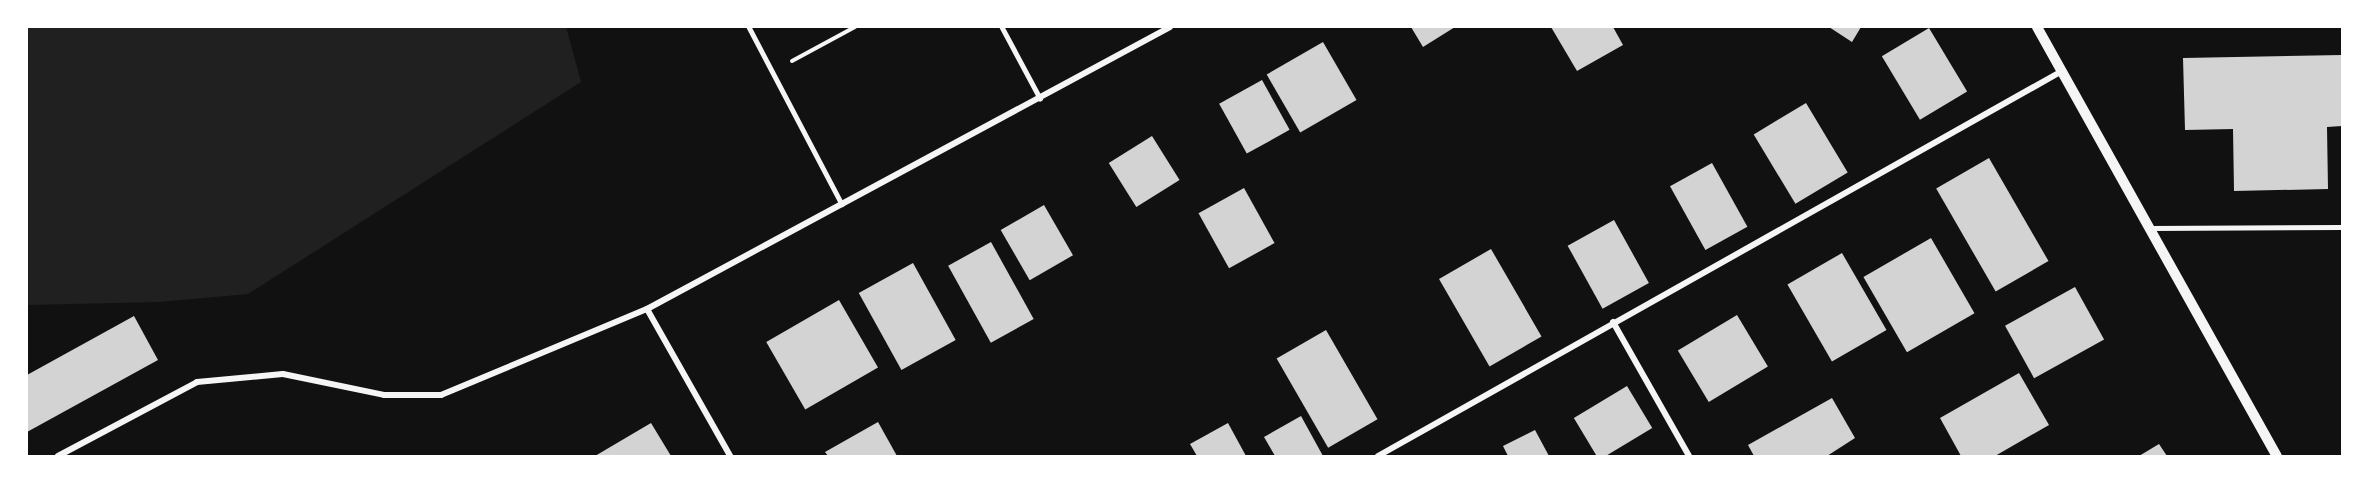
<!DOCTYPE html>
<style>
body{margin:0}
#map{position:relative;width:2369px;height:483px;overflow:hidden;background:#111;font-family:Arial,sans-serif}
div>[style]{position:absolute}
.green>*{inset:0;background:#202020}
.building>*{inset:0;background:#d3d3d3;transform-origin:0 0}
.path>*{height:4px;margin:-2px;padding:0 2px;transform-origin:2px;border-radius:2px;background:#f5f5f5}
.service>*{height:4.5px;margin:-2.25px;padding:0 2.25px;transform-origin:2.25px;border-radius:2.25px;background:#f5f5f5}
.minor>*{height:6px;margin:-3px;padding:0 3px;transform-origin:3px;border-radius:3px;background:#f5f5f5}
.tertiary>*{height:10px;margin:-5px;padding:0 5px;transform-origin:5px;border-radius:5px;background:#f5f5f5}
span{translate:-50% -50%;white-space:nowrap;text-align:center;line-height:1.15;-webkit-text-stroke:6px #fff;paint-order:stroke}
.frame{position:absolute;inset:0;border:28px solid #fff;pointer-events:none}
</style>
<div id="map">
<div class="green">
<i style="clip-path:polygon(27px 27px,566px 27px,581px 82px,248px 294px,159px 302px,27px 305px)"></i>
</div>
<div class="building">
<i style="clip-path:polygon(1411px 27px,1455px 27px,1423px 47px)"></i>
<i style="clip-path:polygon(1551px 27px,1613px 27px,1623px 45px,1577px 71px)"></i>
<i style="clip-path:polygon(1829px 27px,1861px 27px,1852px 42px)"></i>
<i style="left:1929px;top:28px;width:74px;height:55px;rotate:59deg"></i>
<i style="left:1323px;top:42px;width:67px;height:65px;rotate:60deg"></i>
<i style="clip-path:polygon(2342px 55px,2342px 126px,2327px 127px,2328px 189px,2234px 191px,2233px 129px,2185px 130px,2183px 58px)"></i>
<i style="left:1262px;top:80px;width:57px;height:49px;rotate:61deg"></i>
<i style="left:1806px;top:103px;width:81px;height:61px;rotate:59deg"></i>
<i style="left:1152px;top:136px;width:52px;height:51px;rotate:58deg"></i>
<i style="left:1989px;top:158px;width:119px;height:61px;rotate:60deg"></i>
<i style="left:1712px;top:163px;width:73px;height:48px;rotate:61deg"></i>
<i style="left:1244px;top:188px;width:63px;height:52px;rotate:61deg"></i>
<i style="left:1044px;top:205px;width:58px;height:50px;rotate:60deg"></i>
<i style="left:1614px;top:220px;width:72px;height:53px;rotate:61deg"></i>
<i style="left:1931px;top:238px;width:87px;height:78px;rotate:60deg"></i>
<i style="left:991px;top:242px;width:88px;height:49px;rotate:61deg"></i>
<i style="left:1491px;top:249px;width:101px;height:60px;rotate:60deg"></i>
<i style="left:1842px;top:253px;width:89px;height:63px;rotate:60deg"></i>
<i style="left:913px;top:263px;width:88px;height:62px;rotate:61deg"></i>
<i style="left:2075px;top:287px;width:60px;height:80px;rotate:61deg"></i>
<i style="left:839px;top:300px;width:78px;height:84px;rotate:60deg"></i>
<i style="left:1737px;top:315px;width:60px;height:69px;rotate:59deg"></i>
<i style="clip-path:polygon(134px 316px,158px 360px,27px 432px,27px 375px)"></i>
<i style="left:1326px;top:330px;width:103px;height:57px;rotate:60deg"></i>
<i style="clip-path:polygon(2019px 373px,2049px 425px,1995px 456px,1961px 456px,1940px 418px)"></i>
<i style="left:1627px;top:386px;width:49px;height:62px;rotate:59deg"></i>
<i style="clip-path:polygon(1832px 398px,1855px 438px,1827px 456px,1754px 456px,1748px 445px)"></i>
<i style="clip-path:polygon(1301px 416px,1323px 456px,1275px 456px,1264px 437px)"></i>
<i style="clip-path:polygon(878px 422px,897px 456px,828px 456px,825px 452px)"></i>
<i style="clip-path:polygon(651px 423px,671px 456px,595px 456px)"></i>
<i style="clip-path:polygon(1228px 423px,1246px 456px,1197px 456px,1190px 444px)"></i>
<i style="clip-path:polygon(1535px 430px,1549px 456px,1508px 456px,1503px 446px)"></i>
<i style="clip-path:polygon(2159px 444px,2167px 456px,2139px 456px)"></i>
</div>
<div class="path">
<i style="left:792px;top:61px;width:72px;rotate:-28.4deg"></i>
</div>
<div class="service">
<i style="left:749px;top:27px;width:200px;rotate:62.3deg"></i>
<i style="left:1002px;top:27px;width:81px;rotate:61.8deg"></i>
<i style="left:2150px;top:228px;width:192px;rotate:-0.3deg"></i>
</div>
<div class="minor">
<i style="left:647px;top:309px;width:169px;rotate:60.5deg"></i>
<i style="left:1613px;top:322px;width:154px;rotate:60.4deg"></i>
<i style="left:58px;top:456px;width:157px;rotate:-28deg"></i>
<i style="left:197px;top:382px;width:86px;rotate:-5.3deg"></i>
<i style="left:283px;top:374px;width:103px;rotate:11.7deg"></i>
<i style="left:384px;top:395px;width:57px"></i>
<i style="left:441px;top:395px;width:223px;rotate:-22.7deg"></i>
<i style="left:647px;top:309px;width:594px;rotate:-28.33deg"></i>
<i style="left:1378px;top:456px;width:785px;rotate:-29.37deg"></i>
</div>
<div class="tertiary">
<i style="left:2037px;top:27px;width:492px;rotate:60.8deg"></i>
</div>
<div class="frame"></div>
</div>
